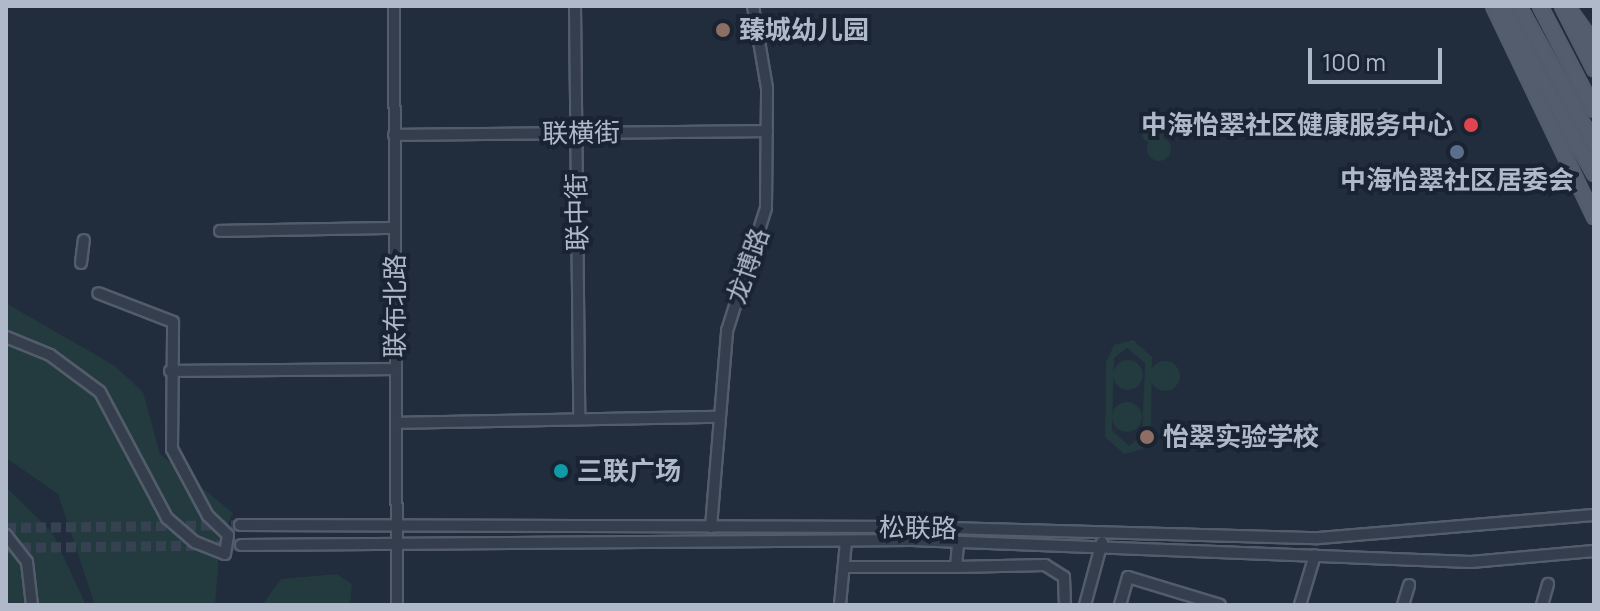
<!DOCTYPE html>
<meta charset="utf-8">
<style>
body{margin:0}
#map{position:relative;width:1600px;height:611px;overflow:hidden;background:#212c3d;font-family:Manrope,"Noto Sans SC",sans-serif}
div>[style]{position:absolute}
.green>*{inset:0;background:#233a3e}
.round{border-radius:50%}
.stream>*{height:3px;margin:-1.5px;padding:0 1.5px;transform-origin:1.5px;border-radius:1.5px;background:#344765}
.minor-tunnel>*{height:10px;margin-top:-5px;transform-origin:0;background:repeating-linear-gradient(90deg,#364152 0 10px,transparent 0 15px)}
.roads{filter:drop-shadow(2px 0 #535c6b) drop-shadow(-2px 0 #535c6b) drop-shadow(0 2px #535c6b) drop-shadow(0 -2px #535c6b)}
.minor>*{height:10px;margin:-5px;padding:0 5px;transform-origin:5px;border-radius:5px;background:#353e4d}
.major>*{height:12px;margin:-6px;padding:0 6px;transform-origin:6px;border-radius:6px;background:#535d6d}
.dots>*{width:22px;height:22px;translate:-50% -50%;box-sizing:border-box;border:4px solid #1a2332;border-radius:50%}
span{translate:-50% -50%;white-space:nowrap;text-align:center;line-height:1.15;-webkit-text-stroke:8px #1a2332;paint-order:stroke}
.poi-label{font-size:26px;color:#b0b9c9;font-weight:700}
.left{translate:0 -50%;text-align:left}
.right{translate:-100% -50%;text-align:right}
.street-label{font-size:26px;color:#b0b9c9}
.frame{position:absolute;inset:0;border:8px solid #b0b9c9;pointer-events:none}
.scale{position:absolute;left:1308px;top:48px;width:134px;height:36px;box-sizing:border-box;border:4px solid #b0b9c9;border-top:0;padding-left:10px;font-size:24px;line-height:28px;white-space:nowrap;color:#b0b9c9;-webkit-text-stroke:6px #1a2332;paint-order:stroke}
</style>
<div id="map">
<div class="green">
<i class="round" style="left:1141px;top:119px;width:24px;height:24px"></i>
<i class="round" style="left:1147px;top:137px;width:24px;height:24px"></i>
<i style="clip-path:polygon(6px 303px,115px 366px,143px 392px,160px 454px,233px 513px,220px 542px,215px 605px,95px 605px,58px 494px,6px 458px)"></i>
<i style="clip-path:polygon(evenodd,1133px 340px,1152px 357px,1151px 432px,1143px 449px,1124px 454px,1105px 437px,1106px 362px,1114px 345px,1133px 340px,1127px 348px,1145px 363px,1142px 435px,1129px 446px,1112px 430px,1114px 358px,1127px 348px)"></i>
<i class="round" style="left:1113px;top:360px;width:30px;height:30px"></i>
<i class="round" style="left:1150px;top:361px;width:30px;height:30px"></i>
<i class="round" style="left:1112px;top:402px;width:30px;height:30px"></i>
<i style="clip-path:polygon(6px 487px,52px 532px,86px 605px,6px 605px)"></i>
<i style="clip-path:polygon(337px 574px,352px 584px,350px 605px,262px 605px,281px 579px)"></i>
</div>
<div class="stream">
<i style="left:1594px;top:309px;width:114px;rotate:90deg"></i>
</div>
<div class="minor-tunnel">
<i style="left:6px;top:528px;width:234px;rotate:-0.7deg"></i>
<i style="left:6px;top:548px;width:235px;rotate:-0.7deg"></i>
</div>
<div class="roads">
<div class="minor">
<i style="left:394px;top:6px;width:599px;rotate:89.71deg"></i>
<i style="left:575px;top:6px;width:413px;rotate:89.4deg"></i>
<i style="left:394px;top:135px;width:373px;rotate:-0.6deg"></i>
<i style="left:220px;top:231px;width:175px;rotate:-1deg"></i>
<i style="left:81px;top:263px;width:23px;rotate:-83deg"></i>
<i style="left:6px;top:337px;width:48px;rotate:22.2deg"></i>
<i style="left:50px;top:355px;width:62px;rotate:36.5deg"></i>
<i style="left:100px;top:392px;width:143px;rotate:62deg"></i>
<i style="left:167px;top:518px;width:37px;rotate:41deg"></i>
<i style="left:195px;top:542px;width:32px;rotate:22deg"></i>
<i style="left:225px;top:554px;width:19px;rotate:-81deg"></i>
<i style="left:228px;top:535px;width:28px;rotate:-136deg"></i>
<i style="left:208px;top:516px;width:76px;rotate:-118.2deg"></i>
<i style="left:172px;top:449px;width:127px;rotate:-89.5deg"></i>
<i style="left:173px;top:322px;width:80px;rotate:-158.9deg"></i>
<i style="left:170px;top:371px;width:226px;rotate:-0.5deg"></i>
<i style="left:396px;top:423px;width:318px;rotate:-1.1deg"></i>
<i style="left:240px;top:525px;width:672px;rotate:0.17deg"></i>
<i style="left:912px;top:527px;width:406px;rotate:1.6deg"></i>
<i style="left:1318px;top:538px;width:277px;rotate:-4.8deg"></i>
<i style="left:711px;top:527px;width:197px;rotate:-85.3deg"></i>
<i style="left:727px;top:331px;width:129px;rotate:-72.4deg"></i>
<i style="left:766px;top:208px;width:120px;rotate:-89.5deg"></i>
<i style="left:767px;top:88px;width:83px;rotate:-99.7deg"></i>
<i style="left:6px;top:535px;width:34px;rotate:52deg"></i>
<i style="left:27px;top:562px;width:43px;rotate:83.4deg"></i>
<i style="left:241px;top:545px;width:671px;rotate:-0.43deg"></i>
<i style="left:912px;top:540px;width:559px;rotate:2.25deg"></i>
<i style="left:1471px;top:562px;width:123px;rotate:-5.1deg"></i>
<i style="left:844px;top:567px;width:112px"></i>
<i style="left:956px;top:567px;width:25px;rotate:-85deg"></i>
<i style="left:956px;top:567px;width:89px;rotate:-1.3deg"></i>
<i style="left:1045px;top:565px;width:22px;rotate:32deg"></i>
<i style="left:1064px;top:577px;width:28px;rotate:88deg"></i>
<i style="left:840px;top:605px;width:64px;rotate:-84.6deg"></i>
<i style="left:1085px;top:605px;width:65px;rotate:-74.9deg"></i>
<i style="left:1120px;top:605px;width:29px;rotate:-74deg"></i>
<i style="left:1128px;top:577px;width:96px;rotate:16.9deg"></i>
<i style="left:1300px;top:605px;width:52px;rotate:-73.3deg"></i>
<i style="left:1403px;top:605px;width:21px;rotate:-73deg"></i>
<i style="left:1542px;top:605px;width:22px;rotate:-74deg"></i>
</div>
<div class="major">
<i style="left:1493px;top:6px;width:234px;rotate:64.4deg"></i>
<i style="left:1501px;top:6px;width:192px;rotate:61deg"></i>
<i style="left:1519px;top:6px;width:157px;rotate:61.5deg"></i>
<i style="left:1540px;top:6px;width:117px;rotate:62.6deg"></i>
<i style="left:1562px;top:6px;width:71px;rotate:63.1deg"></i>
<i style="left:1567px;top:6px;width:47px;rotate:54.6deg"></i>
</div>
</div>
<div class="dots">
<i style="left:723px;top:30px;background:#8d6e63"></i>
<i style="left:1471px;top:125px;background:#e0444e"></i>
<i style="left:1457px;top:152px;background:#5c6f8a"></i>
<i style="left:1147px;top:437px;background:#8d6e63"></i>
<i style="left:561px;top:471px;background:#0f9aa8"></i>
</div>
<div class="poi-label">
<span class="left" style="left:739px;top:30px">臻城幼儿园</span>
<span class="right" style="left:1453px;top:125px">中海怡翠社区健康服务中心</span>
<span style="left:1457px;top:180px">中海怡翠社区居委会</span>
<span class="left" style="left:1163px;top:437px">怡翠实验学校</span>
<span class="left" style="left:577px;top:471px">三联广场</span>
</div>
<div class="street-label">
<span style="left:581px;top:133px;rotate:-1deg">联横街</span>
<span style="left:577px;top:212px;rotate:-91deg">联中街</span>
<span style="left:748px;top:266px;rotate:-71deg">龙博路</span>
<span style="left:395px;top:306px;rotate:-90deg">联布北路</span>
<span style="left:918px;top:528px;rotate:1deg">松联路</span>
</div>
<div class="frame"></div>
<div class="scale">100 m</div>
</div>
